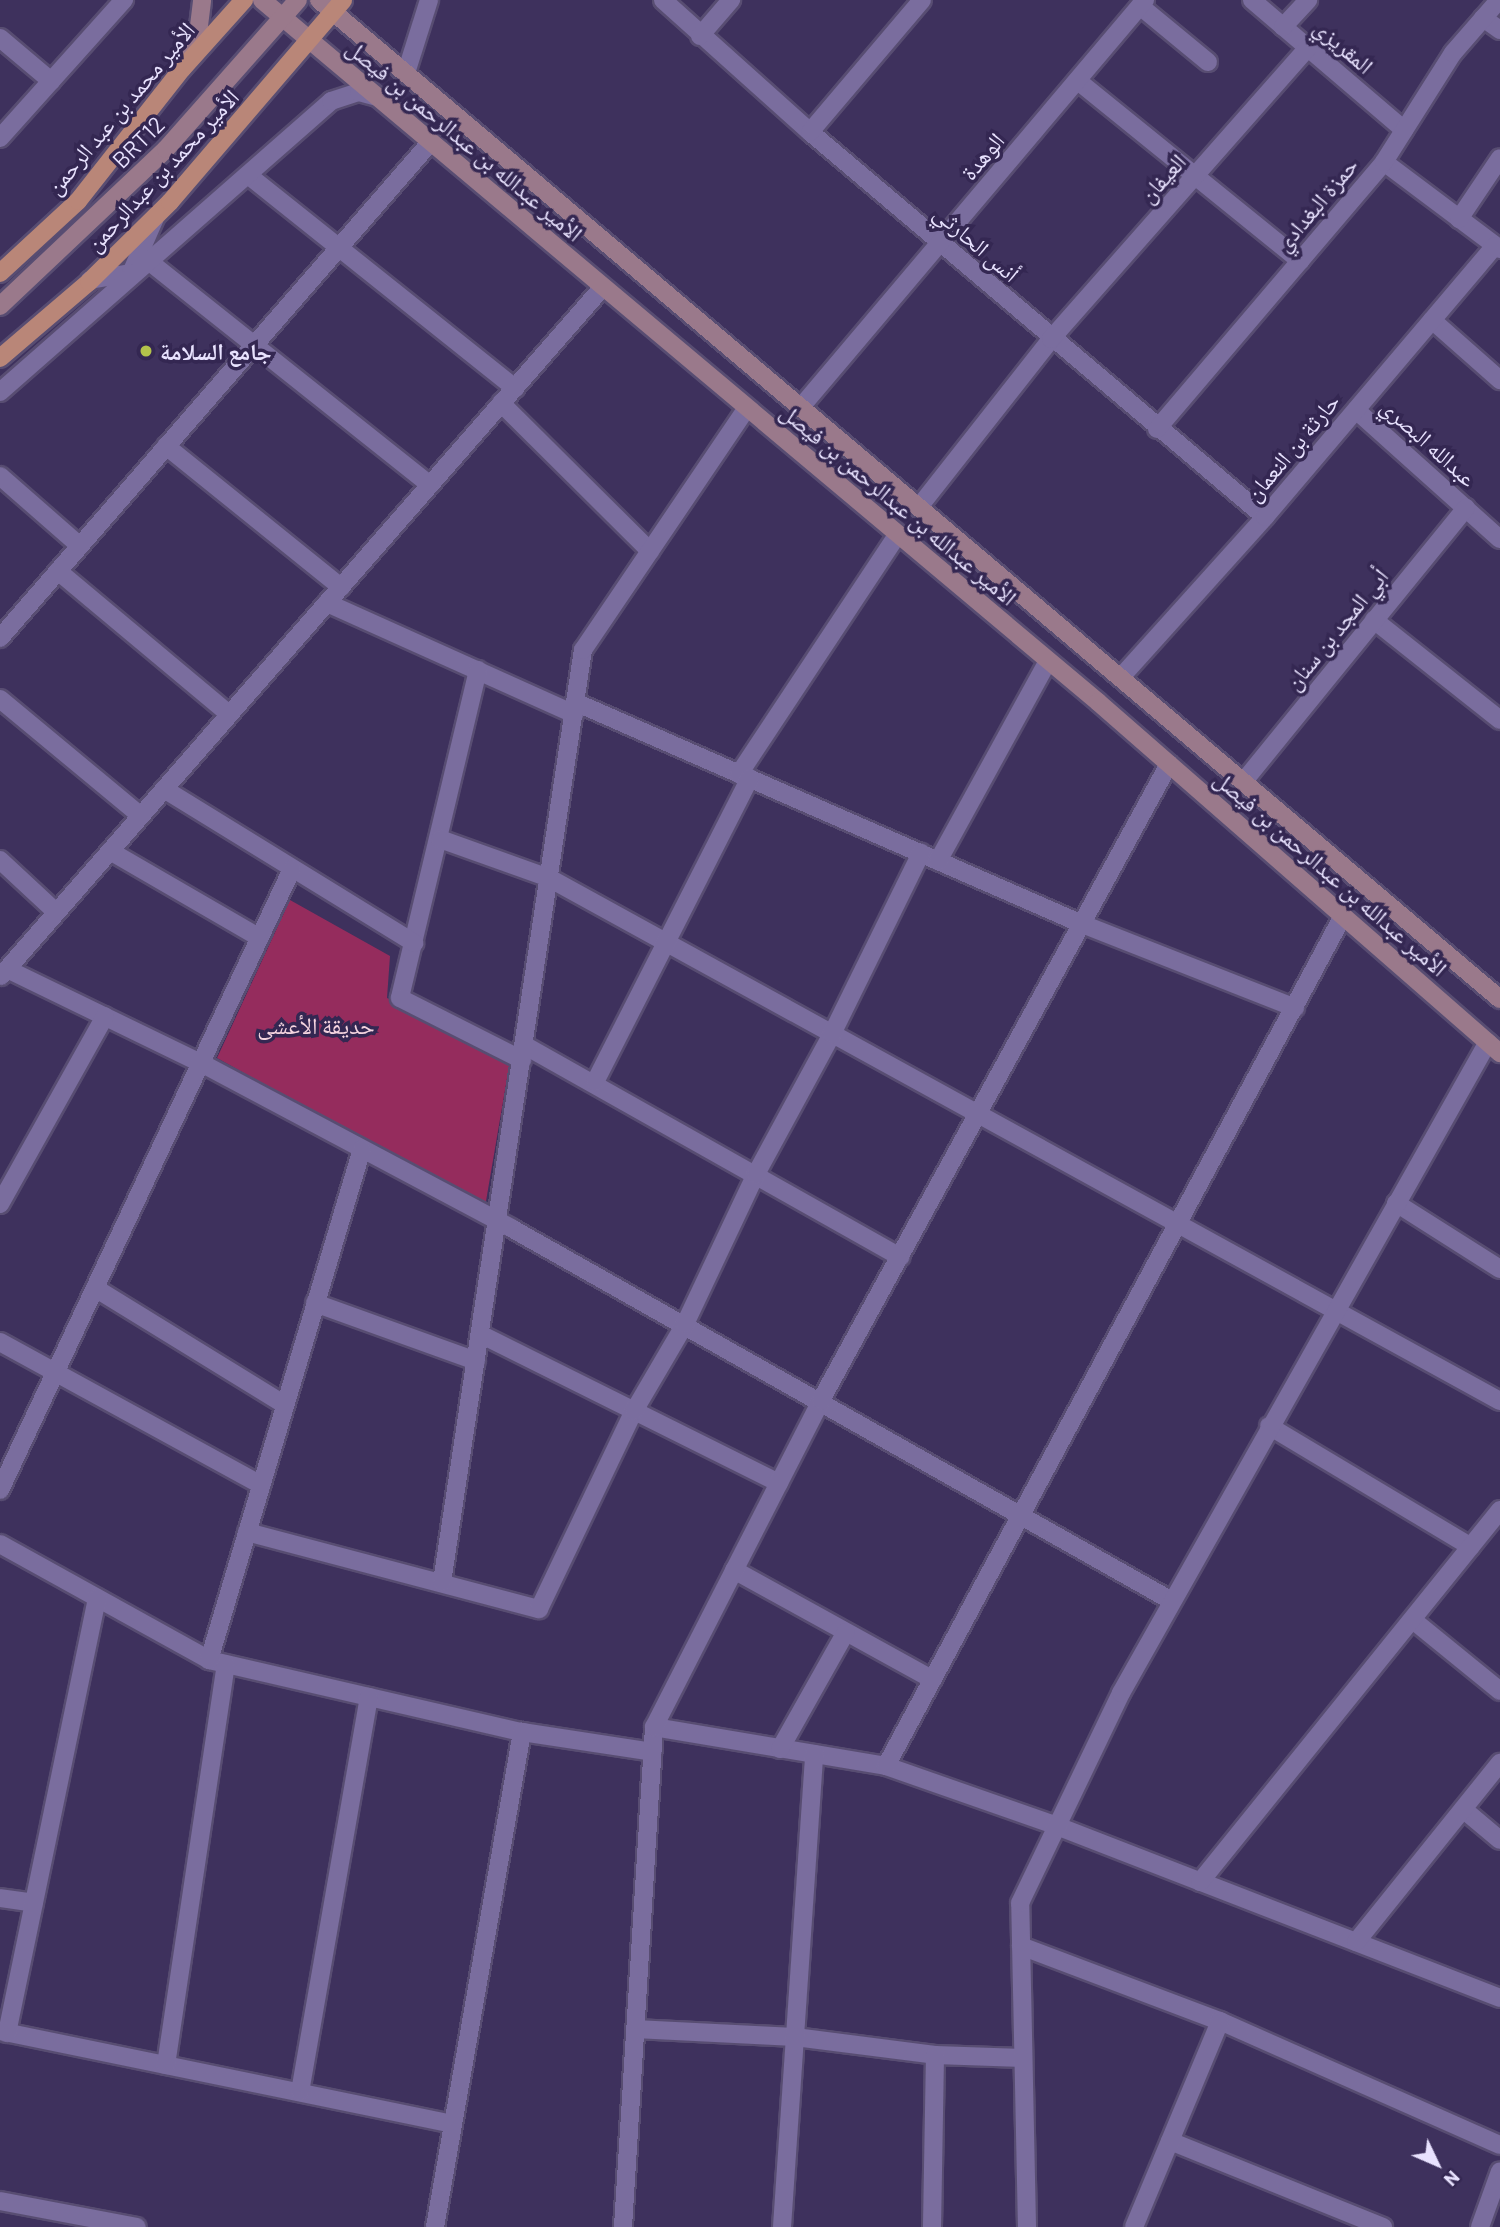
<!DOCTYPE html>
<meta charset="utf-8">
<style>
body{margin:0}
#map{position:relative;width:1500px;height:2227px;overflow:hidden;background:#3e315d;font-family:Barlow,"Noto Naskh Arabic",sans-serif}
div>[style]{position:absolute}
.green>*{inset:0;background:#952c5d}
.roads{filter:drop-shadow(2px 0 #584d72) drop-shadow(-2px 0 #584d72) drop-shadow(0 2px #584d72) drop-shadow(0 -2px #584d72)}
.minor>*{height:18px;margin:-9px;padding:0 9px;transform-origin:9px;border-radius:9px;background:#7a6d9e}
.secondary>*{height:18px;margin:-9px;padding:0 9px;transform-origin:9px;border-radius:9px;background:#9a798b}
.primary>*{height:18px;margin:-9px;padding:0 9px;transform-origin:9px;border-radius:9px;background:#b98678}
.dots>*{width:19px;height:19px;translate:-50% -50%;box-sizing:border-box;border:4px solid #342752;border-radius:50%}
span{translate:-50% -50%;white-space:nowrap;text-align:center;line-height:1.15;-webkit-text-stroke:7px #342752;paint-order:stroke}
.street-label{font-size:23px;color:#e8e2fe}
.poi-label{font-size:23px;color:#e8e2fe;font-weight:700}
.left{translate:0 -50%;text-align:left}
.park-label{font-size:23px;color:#f6d5e0}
.north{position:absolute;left:1402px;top:2129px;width:70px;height:70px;-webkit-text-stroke:5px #342752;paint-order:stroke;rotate:134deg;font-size:19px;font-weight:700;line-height:28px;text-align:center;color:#e8e2fe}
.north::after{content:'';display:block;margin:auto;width:24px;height:32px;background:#e8e2fe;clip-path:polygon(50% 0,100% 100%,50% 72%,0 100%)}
</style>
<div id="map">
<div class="green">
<i style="clip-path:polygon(290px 900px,390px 956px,387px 998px,511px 1055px,485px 1207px,217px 1058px)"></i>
</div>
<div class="roads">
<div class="minor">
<i style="left:663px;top:0;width:198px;rotate:41.9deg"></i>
<i style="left:810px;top:132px;width:596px;rotate:40.24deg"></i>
<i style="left:1252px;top:0;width:200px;rotate:40.5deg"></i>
<i style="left:1140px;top:6px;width:88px;rotate:39.5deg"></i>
<i style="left:1483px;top:18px;width:21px;rotate:35deg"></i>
<i style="left:1283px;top:27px;width:37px;rotate:-47deg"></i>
<i style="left:700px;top:36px;width:48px;rotate:-49.3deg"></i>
<i style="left:0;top:38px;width:67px;rotate:40.1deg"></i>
<i style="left:406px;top:73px;width:77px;rotate:-72.5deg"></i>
<i style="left:1078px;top:81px;width:286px;rotate:39deg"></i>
<i style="left:810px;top:132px;width:173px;rotate:-49.7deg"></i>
<i style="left:0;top:138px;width:186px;rotate:-48.1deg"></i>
<i style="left:1384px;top:162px;width:145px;rotate:36.9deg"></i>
<i style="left:248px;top:175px;width:342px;rotate:38.6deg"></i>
<i style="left:1459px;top:219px;width:73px;rotate:-56.1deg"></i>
<i style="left:146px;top:259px;width:363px;rotate:38.5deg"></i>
<i style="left:90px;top:280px;width:42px;rotate:-9.7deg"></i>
<i style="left:131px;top:273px;width:60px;rotate:-66.4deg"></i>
<i style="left:1432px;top:320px;width:91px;rotate:41.4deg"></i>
<i style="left:0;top:392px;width:441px;rotate:-41.3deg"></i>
<i style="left:331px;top:101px;width:29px;rotate:-18deg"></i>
<i style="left:359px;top:92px;width:23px;rotate:15deg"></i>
<i style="left:501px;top:403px;width:210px;rotate:44.8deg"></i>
<i style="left:801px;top:407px;width:533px;rotate:-49.8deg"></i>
<i style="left:1356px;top:410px;width:193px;rotate:41.9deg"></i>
<i style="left:1157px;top:429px;width:350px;rotate:-49.6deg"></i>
<i style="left:1384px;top:162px;width:129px;rotate:-57.7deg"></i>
<i style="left:1453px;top:53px;width:70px;rotate:-49deg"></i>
<i style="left:166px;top:446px;width:225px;rotate:38.9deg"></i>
<i style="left:0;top:476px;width:106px;rotate:41.2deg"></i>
<i style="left:919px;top:507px;width:214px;rotate:-51.8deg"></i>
<i style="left:1051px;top:339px;width:388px;rotate:-48.6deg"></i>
<i style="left:58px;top:571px;width:223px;rotate:39.9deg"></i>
<i style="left:327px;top:603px;width:271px;rotate:24.2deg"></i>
<i style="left:1374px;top:620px;width:161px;rotate:38.4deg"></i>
<i style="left:0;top:638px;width:654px;rotate:-49.03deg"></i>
<i style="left:478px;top:670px;width:337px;rotate:103.4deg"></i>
<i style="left:400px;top:998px;width:137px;rotate:26.9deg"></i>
<i style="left:1121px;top:677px;width:215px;rotate:-48deg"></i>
<i style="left:1265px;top:517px;width:355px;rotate:-49.7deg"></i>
<i style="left:0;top:699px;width:183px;rotate:39.7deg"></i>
<i style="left:575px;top:702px;width:553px;rotate:23.65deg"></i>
<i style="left:1082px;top:924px;width:229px;rotate:21.5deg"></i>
<i style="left:739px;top:774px;width:287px;rotate:-56.5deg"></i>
<i style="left:1244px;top:781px;width:352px;rotate:-50.9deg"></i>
<i style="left:164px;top:789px;width:294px;rotate:31.6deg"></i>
<i style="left:440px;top:839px;width:116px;rotate:19.7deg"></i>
<i style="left:549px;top:878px;width:1085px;rotate:28.81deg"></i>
<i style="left:110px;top:851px;width:173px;rotate:30.1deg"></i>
<i style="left:0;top:860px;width:76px;rotate:42.9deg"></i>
<i style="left:938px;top:861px;width:228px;rotate:-61.2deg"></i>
<i style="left:7px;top:969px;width:216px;rotate:25.9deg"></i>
<i style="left:201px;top:1063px;width:351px;rotate:28deg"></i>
<i style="left:511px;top:1228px;width:759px;rotate:29.44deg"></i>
<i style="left:1px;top:976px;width:914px;rotate:-48.86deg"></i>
<i style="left:524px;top:1045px;width:432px;rotate:29.4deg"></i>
<i style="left:595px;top:1082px;width:341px;rotate:-63deg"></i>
<i style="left:1396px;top:1203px;width:123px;rotate:32.4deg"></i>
<i style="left:0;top:1204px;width:215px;rotate:-60.8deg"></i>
<i style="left:95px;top:1288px;width:223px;rotate:31.6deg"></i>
<i style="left:315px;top:1303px;width:171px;rotate:19.8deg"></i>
<i style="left:480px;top:1334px;width:334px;rotate:26.5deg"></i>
<i style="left:0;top:1342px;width:298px;rotate:28.7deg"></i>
<i style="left:1269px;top:1426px;width:235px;rotate:30.9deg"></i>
<i style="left:0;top:1490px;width:686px;rotate:-64.82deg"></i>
<i style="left:247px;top:1532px;width:302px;rotate:14.8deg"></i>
<i style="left:539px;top:1609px;width:220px;rotate:-64.4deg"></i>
<i style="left:634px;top:1411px;width:101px;rotate:-59.6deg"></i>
<i style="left:685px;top:1324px;width:166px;rotate:-64.7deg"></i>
<i style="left:756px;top:1174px;width:159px;rotate:-61.5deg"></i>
<i style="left:832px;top:1034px;width:202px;rotate:-63.8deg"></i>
<i style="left:0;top:1544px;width:239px;rotate:29deg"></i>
<i style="left:209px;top:1660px;width:321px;rotate:13deg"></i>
<i style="left:522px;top:1732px;width:132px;rotate:8.7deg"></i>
<i style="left:734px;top:1570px;width:227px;rotate:28.9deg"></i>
<i style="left:442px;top:1582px;width:943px;rotate:-81.4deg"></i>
<i style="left:583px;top:650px;width:291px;rotate:-55.9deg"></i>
<i style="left:1414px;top:1621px;width:111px;rotate:39.1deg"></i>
<i style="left:209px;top:1660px;width:533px;rotate:-73.33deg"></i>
<i style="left:654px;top:1727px;width:235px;rotate:9.5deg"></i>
<i style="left:886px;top:1766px;width:181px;rotate:19.3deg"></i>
<i style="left:1057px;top:1826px;width:475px;rotate:21.2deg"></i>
<i style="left:780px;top:1749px;width:134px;rotate:-60.6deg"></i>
<i style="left:886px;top:1766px;width:965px;rotate:-61.74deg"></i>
<i style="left:1463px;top:1809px;width:48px;rotate:40deg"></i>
<i style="left:1200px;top:1882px;width:478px;rotate:-51.1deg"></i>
<i style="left:0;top:1898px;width:34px;rotate:8deg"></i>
<i style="left:1356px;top:1942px;width:230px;rotate:-51.2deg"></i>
<i style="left:1021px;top:1946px;width:213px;rotate:20.7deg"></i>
<i style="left:1220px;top:2021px;width:306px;rotate:23.9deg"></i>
<i style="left:635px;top:2029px;width:160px;rotate:2.9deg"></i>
<i style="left:795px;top:2037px;width:141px;rotate:7.3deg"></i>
<i style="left:935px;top:2055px;width:88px;rotate:2deg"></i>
<i style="left:0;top:2031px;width:462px;rotate:11.6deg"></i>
<i style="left:7px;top:2033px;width:444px;rotate:-78.3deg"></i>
<i style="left:166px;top:2065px;width:405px;rotate:-81.5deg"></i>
<i style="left:300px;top:2092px;width:401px;rotate:-80.1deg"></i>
<i style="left:1170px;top:2141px;width:230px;rotate:22deg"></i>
<i style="left:0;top:2201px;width:139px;rotate:10.7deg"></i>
<i style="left:435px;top:2227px;width:503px;rotate:-80.03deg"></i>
<i style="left:623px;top:2227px;width:501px;rotate:-86.45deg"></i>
<i style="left:654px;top:1727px;width:367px;rotate:-62.9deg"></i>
<i style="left:821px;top:1400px;width:725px;rotate:-61.31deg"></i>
<i style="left:782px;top:2227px;width:474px;rotate:-86.1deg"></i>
<i style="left:932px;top:2227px;width:172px;rotate:-89deg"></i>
<i style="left:1027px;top:2227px;width:324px;rotate:-91.2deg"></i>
<i style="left:1020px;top:1903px;width:233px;rotate:-64.3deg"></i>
<i style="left:1121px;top:1693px;width:747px;rotate:-60.59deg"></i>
<i style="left:1134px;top:2227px;width:223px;rotate:-67.3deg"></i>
<i style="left:1480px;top:2227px;width:59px;rotate:-70.3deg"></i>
</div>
<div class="secondary">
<i style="left:262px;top:0;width:1092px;rotate:40.02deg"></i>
<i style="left:1098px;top:702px;width:534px;rotate:41.13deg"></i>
<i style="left:319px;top:0;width:1547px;rotate:40.23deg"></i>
<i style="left:185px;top:63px;width:32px;rotate:-66deg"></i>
<i style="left:198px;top:34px;width:34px;rotate:-83deg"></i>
<i style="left:0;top:306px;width:228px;rotate:-43.4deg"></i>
<i style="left:166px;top:149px;width:199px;rotate:-48.5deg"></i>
</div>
<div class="primary">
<i style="left:0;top:273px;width:106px;rotate:-42.7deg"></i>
<i style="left:78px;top:201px;width:168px;rotate:-51.8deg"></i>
<i style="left:182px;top:69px;width:93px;rotate:-48.1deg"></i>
<i style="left:0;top:358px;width:117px;rotate:-40.5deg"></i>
<i style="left:89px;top:282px;width:114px;rotate:-44.6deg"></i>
<i style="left:170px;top:202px;width:266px;rotate:-49.4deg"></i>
</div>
</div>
<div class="dots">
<i style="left:146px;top:351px;background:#b3c24b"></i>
</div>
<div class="street-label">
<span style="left:1344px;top:46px;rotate:41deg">المقريزي</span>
<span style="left:120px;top:108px;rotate:-50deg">الأمير محمد بن عبد الرحمن</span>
<span style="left:465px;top:140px;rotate:40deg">الأمير عبدالله بن عبدالرحمن بن فيصل</span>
<span style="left:138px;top:142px;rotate:-45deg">BRT12</span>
<span style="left:982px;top:156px;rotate:-50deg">الوهدة</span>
<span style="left:162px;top:170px;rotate:-47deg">الأمير محمد بن عبدالرحمن</span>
<span style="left:1162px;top:178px;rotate:-48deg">العيفان</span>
<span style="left:1316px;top:204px;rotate:-50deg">حمزة البغدادي</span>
<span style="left:977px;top:243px;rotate:41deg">أنس الحارثي</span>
<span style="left:1429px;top:442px;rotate:42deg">عبدالله البصري</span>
<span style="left:1292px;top:447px;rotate:-50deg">حارثة بن النعمان</span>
<span style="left:899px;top:504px;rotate:40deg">الأمير عبدالله بن عبدالرحمن بن فيصل</span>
<span style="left:1336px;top:629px;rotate:-51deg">أبي المجد بن سنان</span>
<span style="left:1331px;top:873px;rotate:41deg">الأمير عبدالله بن عبدالرحمن بن فيصل</span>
</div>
<div class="poi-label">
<span class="left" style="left:160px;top:351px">جامع السلامة</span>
</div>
<div class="park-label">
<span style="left:316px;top:1025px">حديقة الأعشى</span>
</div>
<div class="north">N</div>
</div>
